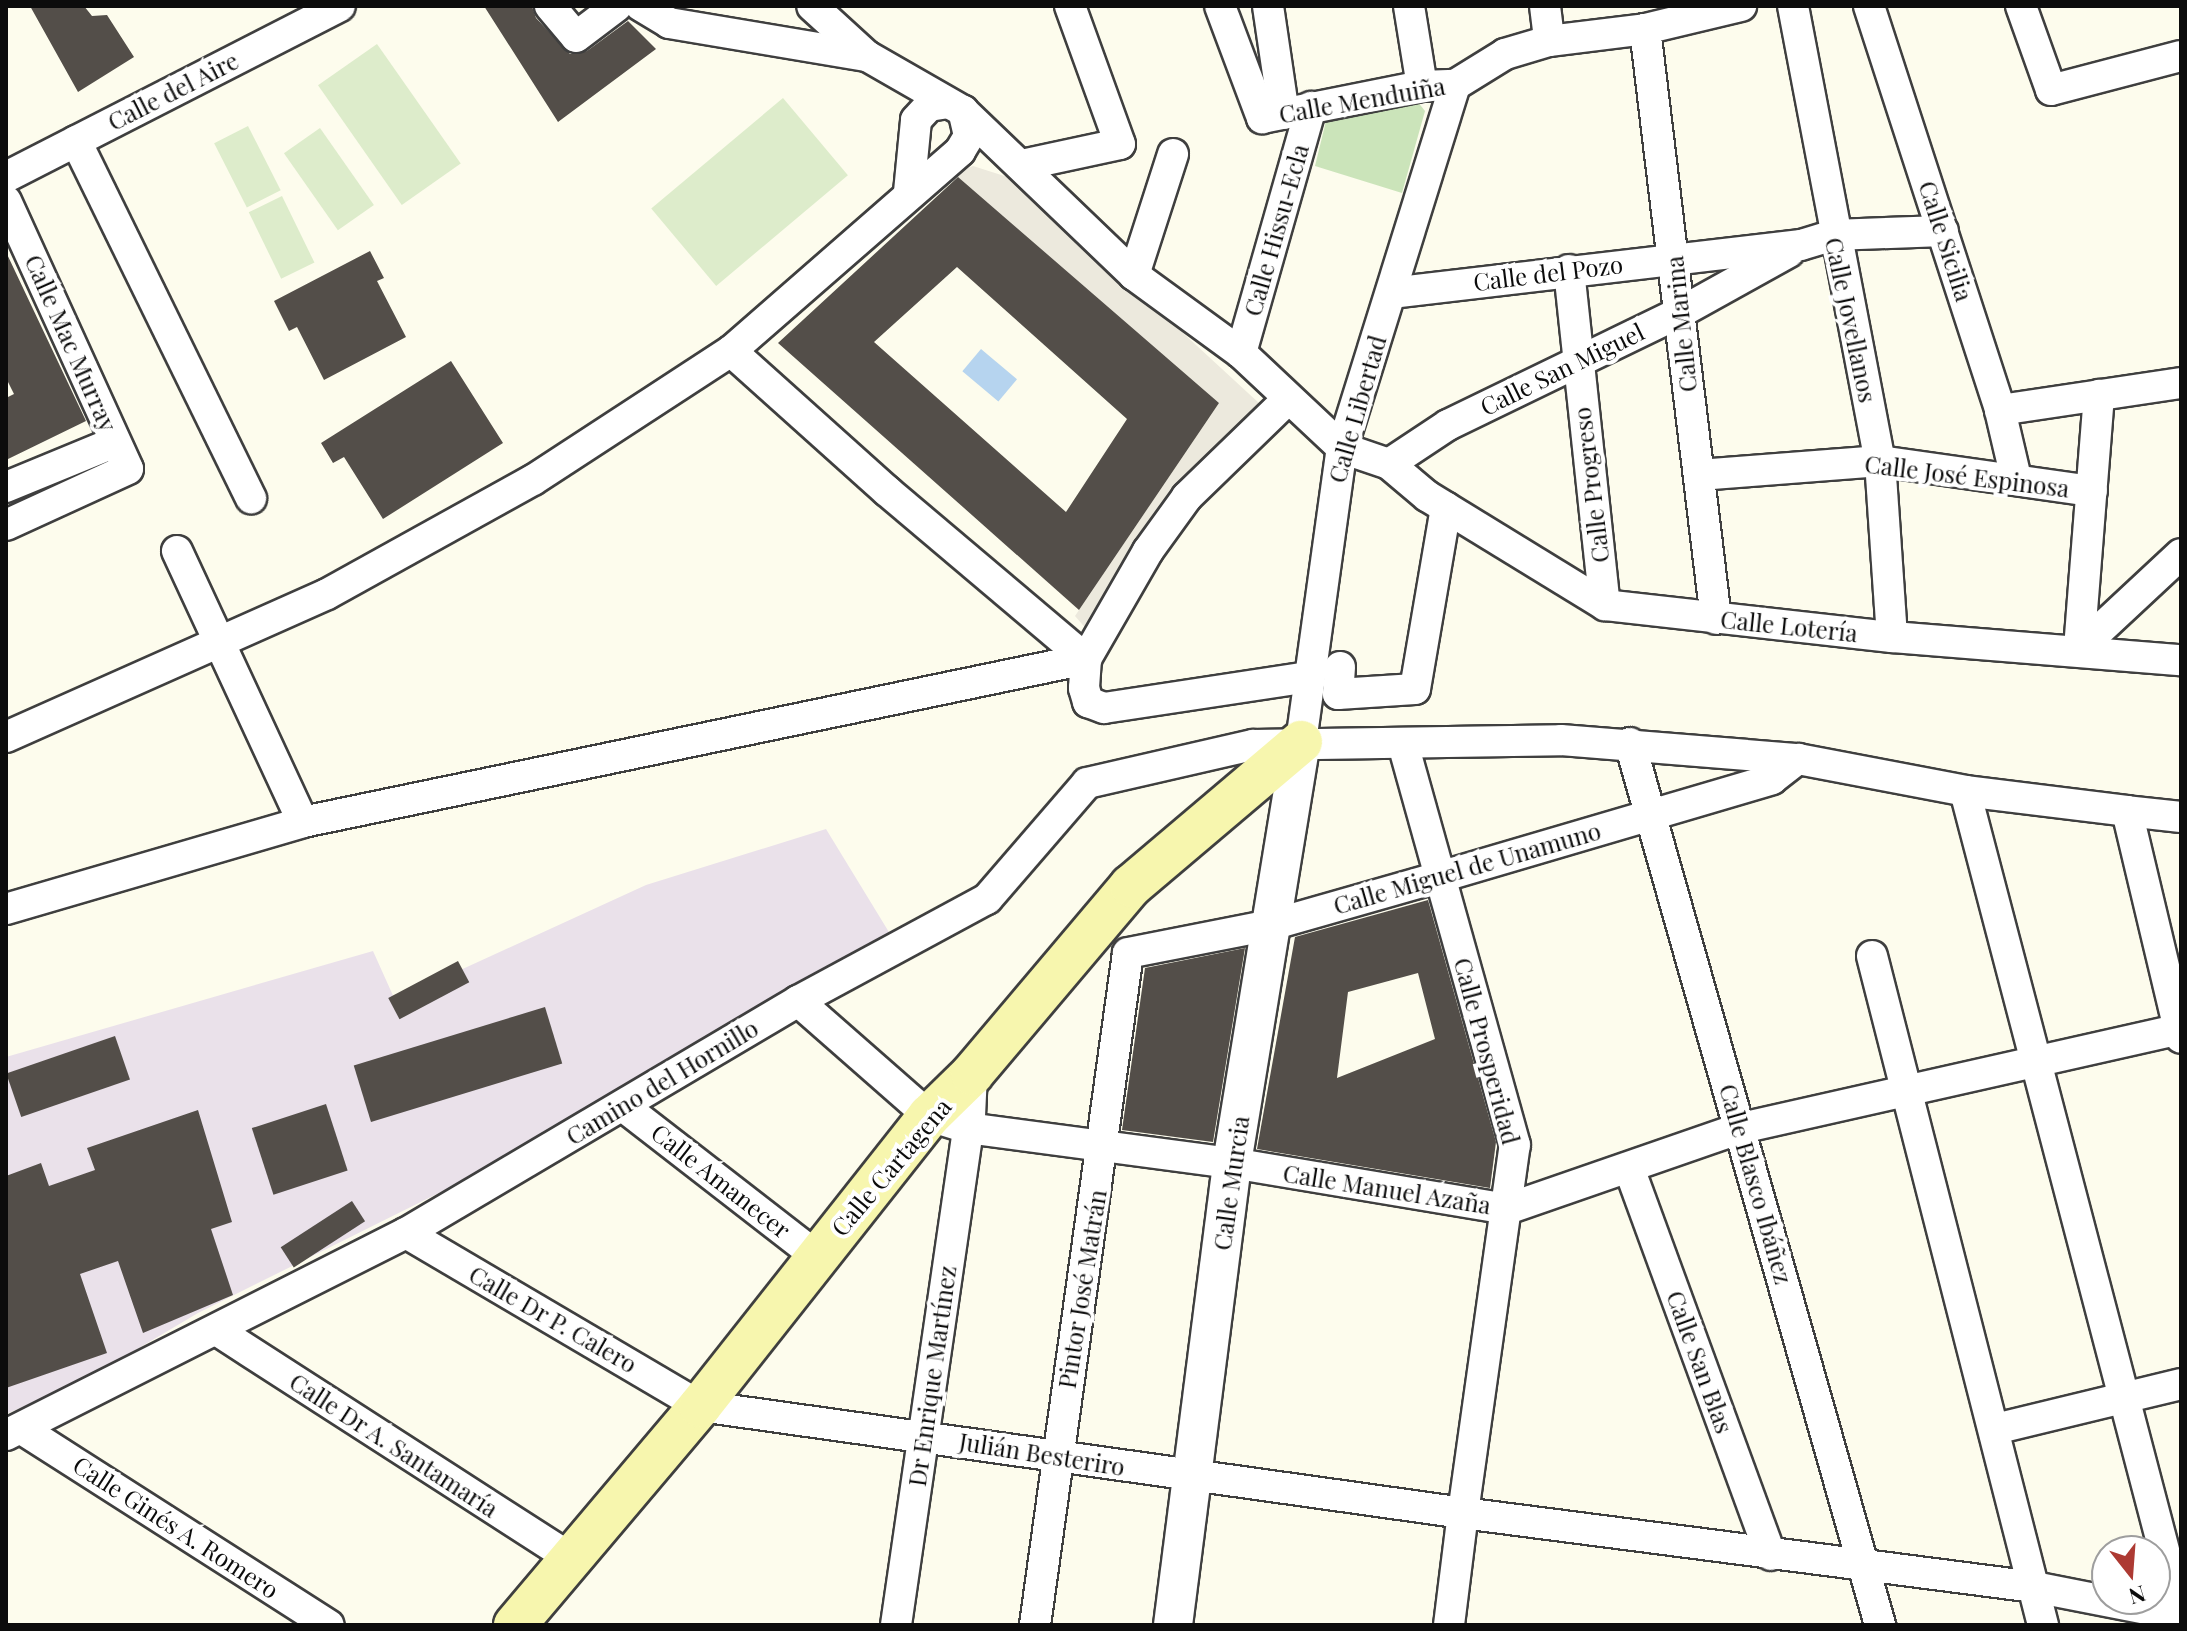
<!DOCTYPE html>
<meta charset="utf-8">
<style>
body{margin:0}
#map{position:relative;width:2187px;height:1631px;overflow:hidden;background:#fdfced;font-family:"Playfair Display",serif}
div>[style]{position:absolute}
.industrial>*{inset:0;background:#eae1ea}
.green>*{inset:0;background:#cbe4ba}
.pitch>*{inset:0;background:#ddeccb;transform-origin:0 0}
.plaza>*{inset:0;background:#ece9dd}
.water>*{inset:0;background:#b6d4ef;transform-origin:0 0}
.building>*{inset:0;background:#534e49;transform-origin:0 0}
.roads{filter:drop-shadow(2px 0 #3f3f3f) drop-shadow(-2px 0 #3f3f3f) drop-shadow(0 2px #3f3f3f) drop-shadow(0 -2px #3f3f3f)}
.minor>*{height:30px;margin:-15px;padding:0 15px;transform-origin:15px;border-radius:15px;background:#fff}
.tertiary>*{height:38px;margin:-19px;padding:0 19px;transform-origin:19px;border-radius:19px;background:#fff}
.secondary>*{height:42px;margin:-21px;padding:0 21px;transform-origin:21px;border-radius:21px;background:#f7f6ae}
span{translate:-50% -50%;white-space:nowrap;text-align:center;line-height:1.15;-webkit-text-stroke:8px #fff;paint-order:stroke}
.street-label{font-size:24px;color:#0c0c0c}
.frame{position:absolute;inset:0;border:8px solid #0c0c0c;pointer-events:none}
.north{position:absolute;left:2091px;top:1535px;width:80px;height:80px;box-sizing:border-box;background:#fff;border:2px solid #9e9e9e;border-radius:50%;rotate:163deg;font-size:22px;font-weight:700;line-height:32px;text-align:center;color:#0c0c0c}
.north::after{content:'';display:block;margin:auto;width:28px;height:36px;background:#ad3a33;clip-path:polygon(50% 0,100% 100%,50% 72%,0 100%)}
</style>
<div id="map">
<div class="industrial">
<i style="clip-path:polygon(826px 829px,895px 942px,513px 1156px,198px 1313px,80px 1383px,6px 1414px,6px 1057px,373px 951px,395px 1000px,646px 885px)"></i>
</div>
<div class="green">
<i style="clip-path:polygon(1417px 101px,1425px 111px,1402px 193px,1315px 166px,1326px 121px)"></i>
</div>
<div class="pitch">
<i style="left:377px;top:44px;width:146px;height:72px;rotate:55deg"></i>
<i style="left:783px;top:98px;width:101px;height:172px;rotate:50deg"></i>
<i style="left:248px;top:126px;width:72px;height:38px;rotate:63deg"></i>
<i style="left:320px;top:128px;width:94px;height:44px;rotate:55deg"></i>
<i style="left:282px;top:196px;width:74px;height:37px;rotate:64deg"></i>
</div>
<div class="plaza">
<i style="clip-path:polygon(973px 166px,1017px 180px,1260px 404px,1145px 529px,1088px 631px,1075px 616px,1219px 403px,957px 177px,937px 180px)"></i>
</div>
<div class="water">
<i style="left:981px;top:349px;width:47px;height:29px;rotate:40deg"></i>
</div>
<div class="building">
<i style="clip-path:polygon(30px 6px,84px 6px,92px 16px,107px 15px,134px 57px,78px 92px)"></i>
<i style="clip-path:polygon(484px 6px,532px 6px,536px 18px,570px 54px,587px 51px,628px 21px,656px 49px,558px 122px)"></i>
<i style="clip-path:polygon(evenodd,958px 177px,1219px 403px,1079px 610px,778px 343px,958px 177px,957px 267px,1127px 419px,1066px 512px,874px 342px,957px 267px)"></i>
<i style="clip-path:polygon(370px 251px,384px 278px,377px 281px,406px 337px,324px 380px,297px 327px,289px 331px,274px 301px)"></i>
<i style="clip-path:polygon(6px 252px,86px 421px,6px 460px,6px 398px,14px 394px,6px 378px)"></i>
<i style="clip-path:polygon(451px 361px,503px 443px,383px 519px,344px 457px,333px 463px,321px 443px)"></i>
<i style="clip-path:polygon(evenodd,1428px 900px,1496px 1142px,1490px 1188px,1257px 1149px,1295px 937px,1428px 900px,1418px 973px,1435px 1039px,1337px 1078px,1348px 992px,1418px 973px)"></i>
<i style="clip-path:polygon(1245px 948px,1213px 1142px,1122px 1130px,1145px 968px)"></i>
<i style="left:458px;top:961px;width:24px;height:79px;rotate:62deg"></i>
<i style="left:545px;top:1007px;width:59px;height:200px;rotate:73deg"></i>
<i style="left:115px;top:1036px;width:46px;height:115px;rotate:71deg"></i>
<i style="left:326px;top:1104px;width:70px;height:78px;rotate:72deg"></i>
<i style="clip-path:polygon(198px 1110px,232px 1222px,211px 1229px,233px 1295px,143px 1333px,118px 1261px,80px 1274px,107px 1353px,6px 1388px,6px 1176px,41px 1163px,49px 1186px,95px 1170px,87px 1148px)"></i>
<i style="left:352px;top:1201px;width:24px;height:85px;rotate:57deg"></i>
</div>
<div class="roads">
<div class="minor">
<i style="left:550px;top:6px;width:40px;rotate:50deg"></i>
<i style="left:576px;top:37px;width:51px;rotate:-37.1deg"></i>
<i style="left:641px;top:6px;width:33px;rotate:31deg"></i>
<i style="left:669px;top:23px;width:201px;rotate:9.5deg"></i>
<i style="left:1220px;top:6px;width:120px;rotate:69.4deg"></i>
<i style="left:1262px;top:118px;width:163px;rotate:-11.3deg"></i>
<i style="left:1422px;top:86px;width:33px;rotate:-2deg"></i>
<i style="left:1455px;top:85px;width:59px;rotate:-31.8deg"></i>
<i style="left:1505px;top:54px;width:46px;rotate:-16.5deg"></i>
<i style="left:1549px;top:41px;width:97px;rotate:-7.1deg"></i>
<i style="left:1645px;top:29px;width:99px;rotate:-13.5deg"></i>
<i style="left:1268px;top:6px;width:109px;rotate:81.6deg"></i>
<i style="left:1409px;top:6px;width:81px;rotate:80.8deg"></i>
<i style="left:1545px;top:6px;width:35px;rotate:83deg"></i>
<i style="left:1793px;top:6px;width:463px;rotate:79.2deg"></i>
<i style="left:1880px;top:461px;width:176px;rotate:86.1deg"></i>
<i style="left:1869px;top:6px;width:425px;rotate:72deg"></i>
<i style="left:2000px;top:410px;width:70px;rotate:76.8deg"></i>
<i style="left:2021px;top:6px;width:89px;rotate:70.3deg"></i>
<i style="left:2051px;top:90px;width:134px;rotate:-14.7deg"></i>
<i style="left:1645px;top:29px;width:594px;rotate:83.14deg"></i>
<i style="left:963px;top:111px;width:237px;rotate:43.8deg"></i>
<i style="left:1134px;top:275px;width:132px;rotate:36.1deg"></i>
<i style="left:1241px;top:353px;width:139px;rotate:43.2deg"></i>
<i style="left:1342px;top:448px;width:50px;rotate:18.8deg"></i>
<i style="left:1389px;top:464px;width:50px;rotate:40.1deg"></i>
<i style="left:1427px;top:496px;width:209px;rotate:31.5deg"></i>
<i style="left:1605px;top:605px;width:289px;rotate:6.4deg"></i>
<i style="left:1892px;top:637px;width:290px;rotate:4.6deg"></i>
<i style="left:76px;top:141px;width:398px;rotate:63.9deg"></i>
<i style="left:1022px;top:165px;width:100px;rotate:-12.1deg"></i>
<i style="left:1120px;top:144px;width:147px;rotate:-109.9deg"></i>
<i style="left:6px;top:177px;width:375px;rotate:-27.1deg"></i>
<i style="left:909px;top:192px;width:72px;rotate:-84.4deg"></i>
<i style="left:916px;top:120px;width:19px;rotate:-47deg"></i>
<i style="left:929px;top:106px;width:18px;rotate:-9deg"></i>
<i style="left:6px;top:201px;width:294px;rotate:65.5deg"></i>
<i style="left:128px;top:469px;width:134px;rotate:155.3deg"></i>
<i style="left:1569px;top:270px;width:337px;rotate:83.9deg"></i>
<i style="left:1134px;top:275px;width:127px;rotate:-72.1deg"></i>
<i style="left:1391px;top:293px;width:413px;rotate:-6.7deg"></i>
<i style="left:1801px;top:245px;width:34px;rotate:-17deg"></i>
<i style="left:1833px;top:235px;width:110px;rotate:-2.1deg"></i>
<i style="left:731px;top:351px;width:210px;rotate:41.9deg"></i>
<i style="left:887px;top:491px;width:260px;rotate:40.2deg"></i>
<i style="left:1241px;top:353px;width:256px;rotate:-74.1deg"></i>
<i style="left:1288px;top:399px;width:141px;rotate:135.9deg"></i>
<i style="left:1187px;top:497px;width:67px;rotate:125.8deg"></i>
<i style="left:1148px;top:551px;width:125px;rotate:119.9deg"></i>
<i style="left:1086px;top:659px;width:29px;rotate:94deg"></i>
<i style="left:1084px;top:688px;width:15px;rotate:74deg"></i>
<i style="left:1088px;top:702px;width:17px;rotate:21deg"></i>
<i style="left:1104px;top:708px;width:206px;rotate:-8.6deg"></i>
<i style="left:2000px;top:410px;width:183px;rotate:-8.5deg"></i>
<i style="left:1389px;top:464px;width:71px;rotate:-33.5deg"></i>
<i style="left:1448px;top:425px;width:257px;rotate:-25.9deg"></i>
<i style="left:1679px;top:313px;width:126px;rotate:-29deg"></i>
<i style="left:1699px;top:475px;width:182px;rotate:-4.4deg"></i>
<i style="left:1880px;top:461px;width:214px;rotate:8.1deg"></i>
<i style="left:6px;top:487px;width:118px;rotate:-22.4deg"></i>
<i style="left:177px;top:551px;width:299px;rotate:65.1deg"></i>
<i style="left:2079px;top:649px;width:255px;rotate:-85.5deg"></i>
<i style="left:2079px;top:649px;width:139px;rotate:-43deg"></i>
<i style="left:1340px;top:667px;width:27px;rotate:94deg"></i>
<i style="left:1338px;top:694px;width:77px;rotate:-3.7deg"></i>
<i style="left:1415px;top:689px;width:184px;rotate:-80.3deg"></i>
<i style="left:6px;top:737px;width:351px;rotate:-24deg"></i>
<i style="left:327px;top:594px;width:235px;rotate:-29deg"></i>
<i style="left:533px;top:480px;width:236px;rotate:-33.1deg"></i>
<i style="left:731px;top:351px;width:304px;rotate:-41.1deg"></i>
<i style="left:960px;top:151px;width:17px;rotate:-59deg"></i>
<i style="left:969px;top:136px;width:26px;rotate:-103deg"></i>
<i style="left:963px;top:111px;width:111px;rotate:-150.2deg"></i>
<i style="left:867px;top:56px;width:74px;rotate:-137.7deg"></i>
<i style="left:1301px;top:742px;width:297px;rotate:-82.1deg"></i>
<i style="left:1342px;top:448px;width:380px;rotate:-72.7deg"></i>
<i style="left:1630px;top:743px;width:917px;rotate:74.17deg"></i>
<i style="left:1965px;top:791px;width:852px;rotate:75.31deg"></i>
<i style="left:2181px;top:817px;width:54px;rotate:-173.7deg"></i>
<i style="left:2127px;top:811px;width:233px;rotate:76.6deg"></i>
<i style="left:6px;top:909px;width:309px;rotate:-16.3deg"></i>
<i style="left:303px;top:822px;width:800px;rotate:-11.76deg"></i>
<i style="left:1128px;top:953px;width:146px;rotate:-11.1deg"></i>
<i style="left:1271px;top:925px;width:176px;rotate:-15.9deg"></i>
<i style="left:1440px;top:877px;width:346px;rotate:-16.4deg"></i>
<i style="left:1772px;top:779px;width:33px;rotate:-38deg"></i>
<i style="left:1872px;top:956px;width:691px;rotate:75.66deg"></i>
<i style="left:798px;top:1001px;width:174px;rotate:41.3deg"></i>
<i style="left:929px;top:1116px;width:41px;rotate:17.1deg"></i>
<i style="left:968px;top:1128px;width:266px;rotate:7.6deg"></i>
<i style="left:1232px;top:1163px;width:279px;rotate:9.5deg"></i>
<i style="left:1507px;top:1209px;width:248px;rotate:-19.1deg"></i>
<i style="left:1741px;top:1128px;width:451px;rotate:-12.7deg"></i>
<i style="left:623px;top:1106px;width:247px;rotate:37.8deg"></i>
<i style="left:1629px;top:1168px;width:412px;rotate:69.9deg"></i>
<i style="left:406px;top:1233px;width:341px;rotate:30.5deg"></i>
<i style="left:700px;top:1406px;width:770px;rotate:7.98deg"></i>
<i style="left:1463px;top:1513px;width:372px;rotate:-82deg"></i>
<i style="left:1515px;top:1145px;width:416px;rotate:-105.6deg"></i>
<i style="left:218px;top:1331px;width:419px;rotate:32.8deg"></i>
<i style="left:22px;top:1429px;width:364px;rotate:32.6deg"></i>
<i style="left:1995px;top:1429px;width:191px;rotate:-13.6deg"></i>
<i style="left:6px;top:1435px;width:448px;rotate:-26.8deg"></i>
<i style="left:406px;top:1233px;width:456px;rotate:-30.6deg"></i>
<i style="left:798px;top:1001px;width:215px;rotate:-28.4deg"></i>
<i style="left:987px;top:899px;width:153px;rotate:-49.2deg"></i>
<i style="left:1087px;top:783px;width:170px;rotate:-12.9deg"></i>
<i style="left:1253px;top:745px;width:308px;rotate:-0.9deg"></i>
<i style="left:1561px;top:740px;width:238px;rotate:4.6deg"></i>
<i style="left:1798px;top:759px;width:170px;rotate:10.8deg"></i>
<i style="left:1965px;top:791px;width:163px;rotate:7deg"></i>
<i style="left:896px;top:1625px;width:514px;rotate:-81.73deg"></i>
<i style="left:970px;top:1116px;width:42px;rotate:-87.3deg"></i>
<i style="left:1035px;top:1625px;width:678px;rotate:-82.12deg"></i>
<i style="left:1449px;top:1625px;width:113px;rotate:-82.9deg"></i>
<i style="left:1463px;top:1513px;width:576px;rotate:7.38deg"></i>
<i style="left:2034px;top:1587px;width:146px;rotate:11.1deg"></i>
<i style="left:2177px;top:1615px;width:10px;rotate:73deg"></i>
</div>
<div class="tertiary">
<i style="left:1173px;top:1625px;width:466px;rotate:-82.7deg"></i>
<i style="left:1232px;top:1163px;width:427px;rotate:-80.7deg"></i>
</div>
<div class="secondary">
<i style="left:515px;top:1625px;width:287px;rotate:-49.8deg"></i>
<i style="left:700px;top:1406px;width:370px;rotate:-51.7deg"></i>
<i style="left:929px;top:1116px;width:60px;rotate:-44.3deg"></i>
<i style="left:972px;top:1074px;width:246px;rotate:-49.8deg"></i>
<i style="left:1131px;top:886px;width:223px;rotate:-40.3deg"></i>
</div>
</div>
<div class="street-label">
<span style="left:173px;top:91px;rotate:-27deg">Calle del Aire</span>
<span style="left:1362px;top:100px;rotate:-10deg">Calle Menduiña</span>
<span style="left:1276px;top:230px;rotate:-74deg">Calle Hissu-Ecla</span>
<span style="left:1946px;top:241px;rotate:72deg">Calle Sicilia</span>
<span style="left:1548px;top:273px;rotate:-7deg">Calle del Pozo</span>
<span style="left:1851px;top:320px;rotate:78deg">Calle Jovellanos</span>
<span style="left:1681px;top:324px;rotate:-96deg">Calle Marina</span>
<span style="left:71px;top:343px;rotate:66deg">Calle Mac Murray</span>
<span style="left:1562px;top:369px;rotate:-26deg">Calle San Miguel</span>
<span style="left:1357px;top:409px;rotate:-74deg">Calle Libertad</span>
<span style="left:1967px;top:476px;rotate:7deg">Calle José Espinosa</span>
<span style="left:1591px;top:485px;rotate:-97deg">Calle Progreso</span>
<span style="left:1789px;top:626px;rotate:6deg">Calle Lotería</span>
<span style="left:1467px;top:868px;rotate:-16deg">Calle Miguel de Unamuno</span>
<span style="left:1487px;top:1051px;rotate:75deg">Calle Prosperidad</span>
<span style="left:662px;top:1082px;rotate:-31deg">Camino del Hornillo</span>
<span style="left:891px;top:1167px;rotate:-50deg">Calle Cartagena</span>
<span style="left:721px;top:1181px;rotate:38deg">Calle Amanecer</span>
<span style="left:1231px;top:1183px;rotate:-82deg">Calle Murcia</span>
<span style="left:1756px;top:1184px;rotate:74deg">Calle Blasco Ibáñez</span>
<span style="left:1387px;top:1189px;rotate:9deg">Calle Manuel Azaña</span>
<span style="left:1082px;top:1289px;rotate:-81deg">Pintor José Matrán</span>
<span style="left:553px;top:1319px;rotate:30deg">Calle Dr P. Calero</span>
<span style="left:1700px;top:1362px;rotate:70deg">Calle San Blas</span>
<span style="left:932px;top:1376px;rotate:-82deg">Dr Enrique Martínez</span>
<span style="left:394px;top:1445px;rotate:33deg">Calle Dr A. Santamaría</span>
<span style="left:1042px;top:1454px;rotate:9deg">Julián Besteriro</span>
<span style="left:176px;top:1527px;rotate:33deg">Calle Ginés A. Romero</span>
</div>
<div class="frame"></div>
<div class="north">N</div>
</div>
